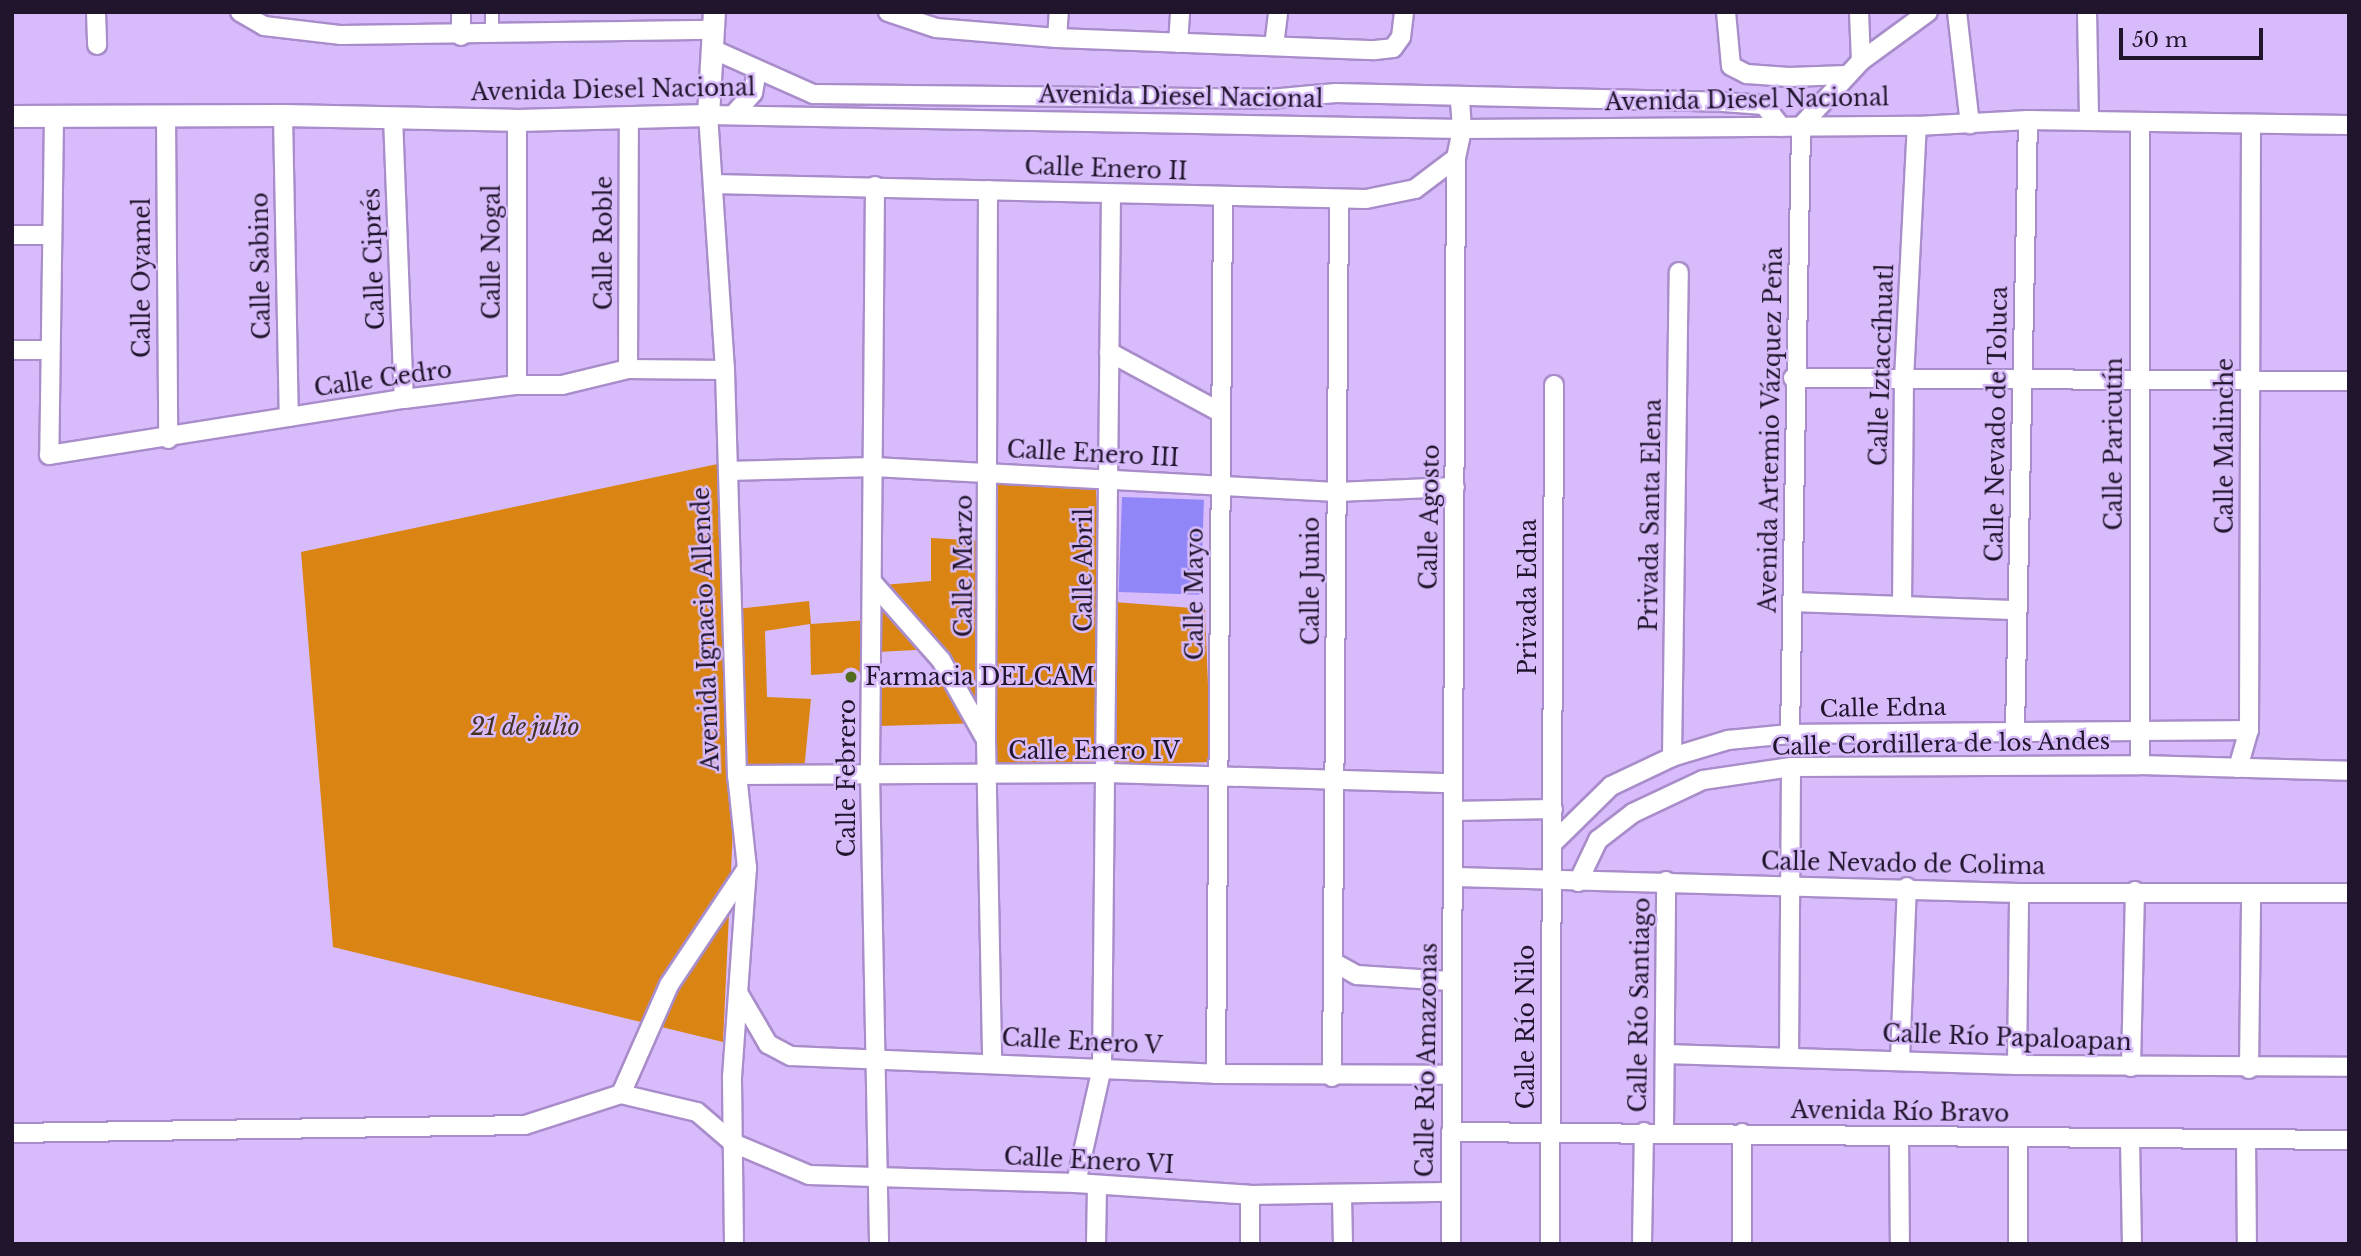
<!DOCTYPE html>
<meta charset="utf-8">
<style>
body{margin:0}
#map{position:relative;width:2361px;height:1256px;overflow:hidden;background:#d8bbfb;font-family:"Libre Baskerville",serif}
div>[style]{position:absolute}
.green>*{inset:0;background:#d98413}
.building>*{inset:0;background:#9086f8;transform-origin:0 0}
.roads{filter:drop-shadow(2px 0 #a98dca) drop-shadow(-2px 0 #a98dca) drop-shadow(0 2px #a98dca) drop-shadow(0 -2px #a98dca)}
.pedestrian>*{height:12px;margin:-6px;padding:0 6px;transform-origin:6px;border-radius:6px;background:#fff}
.minor>*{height:18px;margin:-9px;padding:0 9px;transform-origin:9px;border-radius:9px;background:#fff}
.tertiary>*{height:21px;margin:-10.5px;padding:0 10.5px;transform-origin:10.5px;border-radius:10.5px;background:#fff}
.dots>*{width:19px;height:19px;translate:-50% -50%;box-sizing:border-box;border:4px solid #d8bbfb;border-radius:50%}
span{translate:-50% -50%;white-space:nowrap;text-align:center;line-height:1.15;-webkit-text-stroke:5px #d8bbfb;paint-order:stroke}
.street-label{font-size:23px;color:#20152c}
.poi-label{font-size:23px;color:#20152c}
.left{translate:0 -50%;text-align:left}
.park-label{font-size:23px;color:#443220;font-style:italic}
.frame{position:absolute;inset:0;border:14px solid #20152c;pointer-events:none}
.scale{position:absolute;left:2119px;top:28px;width:144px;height:32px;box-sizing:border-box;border:4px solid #20152c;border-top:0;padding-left:9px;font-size:21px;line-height:24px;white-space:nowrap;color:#20152c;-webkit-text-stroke:5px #d8bbfb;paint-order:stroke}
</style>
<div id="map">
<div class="green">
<i style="clip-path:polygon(727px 462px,736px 764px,723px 1042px,333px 947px,301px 552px)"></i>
<i style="clip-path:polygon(997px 483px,1096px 489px,1101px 601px,1205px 609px,1211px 762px,995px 768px)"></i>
<i style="clip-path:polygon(931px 538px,985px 541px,982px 723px,879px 726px,879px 688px,935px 682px,934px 649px,877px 652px,883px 585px,931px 581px)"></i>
<i style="clip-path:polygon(809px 601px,811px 624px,868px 620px,868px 671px,811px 675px,810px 624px,765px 631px,767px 697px,811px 699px,804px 771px,743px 763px,736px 609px)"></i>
</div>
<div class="building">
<i style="left:1122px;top:497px;width:82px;height:95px;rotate:2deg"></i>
</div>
<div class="roads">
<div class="pedestrian">
<i style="left:492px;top:12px;width:23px;rotate:90deg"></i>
</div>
<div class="minor">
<i style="left:96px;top:12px;width:33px;rotate:88deg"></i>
<i style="left:240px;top:12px;width:28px;rotate:30deg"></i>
<i style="left:264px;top:26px;width:78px;rotate:6.7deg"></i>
<i style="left:341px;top:35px;width:373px;rotate:-0.8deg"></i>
<i style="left:461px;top:12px;width:24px;rotate:90deg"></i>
<i style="left:888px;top:12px;width:51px;rotate:18.4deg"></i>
<i style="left:936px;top:28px;width:121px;rotate:4.7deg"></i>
<i style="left:1057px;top:38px;width:318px;rotate:2.2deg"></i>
<i style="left:1375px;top:50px;width:18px;rotate:-6deg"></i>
<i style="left:1393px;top:48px;width:14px;rotate:-54deg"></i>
<i style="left:1401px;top:37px;width:25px;rotate:-83deg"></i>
<i style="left:1726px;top:12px;width:54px;rotate:84.7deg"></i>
<i style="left:1731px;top:66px;width:18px;rotate:27deg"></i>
<i style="left:1747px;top:74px;width:42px;rotate:4.1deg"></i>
<i style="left:1789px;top:77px;width:59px;rotate:-1.9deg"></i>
<i style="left:1859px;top:12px;width:49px;rotate:87.7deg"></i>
<i style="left:1957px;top:12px;width:113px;rotate:83.4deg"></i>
<i style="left:2087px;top:12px;width:109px;rotate:88.9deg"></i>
<i style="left:1057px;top:38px;width:26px;rotate:-86deg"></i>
<i style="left:1178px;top:43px;width:31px;rotate:-86deg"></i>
<i style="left:1274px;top:46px;width:34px;rotate:-83deg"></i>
<i style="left:712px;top:49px;width:111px;rotate:24deg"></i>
<i style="left:813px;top:94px;width:457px;rotate:0.6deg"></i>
<i style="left:1270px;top:99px;width:66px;rotate:-5.2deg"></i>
<i style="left:1336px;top:93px;width:387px;rotate:1.3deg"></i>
<i style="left:1723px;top:102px;width:41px;rotate:4.2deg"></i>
<i style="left:1764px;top:105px;width:28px;rotate:52deg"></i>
<i style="left:734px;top:114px;width:28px;rotate:-48deg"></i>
<i style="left:753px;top:93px;width:23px;rotate:-80deg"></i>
<i style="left:283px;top:115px;width:302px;rotate:88.9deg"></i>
<i style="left:166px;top:116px;width:323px;rotate:89.6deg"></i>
<i style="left:54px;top:117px;width:338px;rotate:90.8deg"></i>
<i style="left:49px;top:455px;width:359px;rotate:-9deg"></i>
<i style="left:404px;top:399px;width:114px;rotate:-7.1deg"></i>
<i style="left:517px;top:385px;width:45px"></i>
<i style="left:562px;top:385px;width:68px;rotate:-13.6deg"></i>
<i style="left:628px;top:369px;width:97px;rotate:0.6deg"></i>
<i style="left:393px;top:117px;width:282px;rotate:87.8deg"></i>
<i style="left:517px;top:120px;width:265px;rotate:90deg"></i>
<i style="left:2140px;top:122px;width:643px;rotate:90deg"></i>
<i style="left:713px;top:184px;width:653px;rotate:1.32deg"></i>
<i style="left:1366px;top:199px;width:50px;rotate:-11.5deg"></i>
<i style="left:1415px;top:189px;width:51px;rotate:-37.1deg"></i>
<i style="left:1456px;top:158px;width:30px;rotate:-78deg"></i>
<i style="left:1462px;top:129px;width:32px;rotate:-94deg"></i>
<i style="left:875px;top:186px;width:587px;rotate:90.49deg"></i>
<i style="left:870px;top:773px;width:471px;rotate:88.9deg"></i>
<i style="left:988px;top:190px;width:550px;rotate:90.21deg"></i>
<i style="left:986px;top:740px;width:321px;rotate:88.9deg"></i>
<i style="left:12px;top:235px;width:40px"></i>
<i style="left:12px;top:350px;width:38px"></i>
<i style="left:1109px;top:352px;width:126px;rotate:28.4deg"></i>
<i style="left:628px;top:369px;width:252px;rotate:-89.8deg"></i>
<i style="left:1793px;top:378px;width:556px;rotate:0.31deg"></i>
<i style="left:728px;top:471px;width:146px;rotate:-1.6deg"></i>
<i style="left:874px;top:467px;width:463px;rotate:3.1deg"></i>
<i style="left:1336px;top:492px;width:119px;rotate:-2.4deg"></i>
<i style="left:873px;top:583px;width:103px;rotate:48.6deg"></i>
<i style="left:941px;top:660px;width:92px;rotate:60.6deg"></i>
<i style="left:1795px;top:602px;width:222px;rotate:2.1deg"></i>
<i style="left:1902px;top:606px;width:227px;rotate:-89.5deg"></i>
<i style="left:1904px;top:379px;width:253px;rotate:-87.1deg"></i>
<i style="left:2015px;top:730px;width:610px;rotate:-88.78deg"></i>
<i style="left:1790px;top:734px;width:608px;rotate:-88.96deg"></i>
<i style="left:1801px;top:126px;width:88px;rotate:-47.3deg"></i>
<i style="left:1861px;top:61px;width:83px;rotate:-36.2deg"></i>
<i style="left:1672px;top:757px;width:485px;rotate:-89.2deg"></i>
<i style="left:2238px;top:768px;width:40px;rotate:-74deg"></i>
<i style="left:2249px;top:730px;width:606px;rotate:-89.81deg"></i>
<i style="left:737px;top:775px;width:370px;rotate:-0.3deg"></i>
<i style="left:1107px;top:773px;width:344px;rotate:1.7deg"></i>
<i style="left:1453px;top:811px;width:100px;rotate:-1.1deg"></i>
<i style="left:1552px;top:844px;width:83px;rotate:-44.5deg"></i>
<i style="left:1611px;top:786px;width:68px;rotate:-25.4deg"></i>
<i style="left:1672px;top:757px;width:59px;rotate:-16.9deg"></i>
<i style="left:1728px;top:740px;width:62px;rotate:-5.5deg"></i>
<i style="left:1790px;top:734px;width:459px;rotate:-0.5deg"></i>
<i style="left:1456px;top:877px;width:563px;rotate:1.63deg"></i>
<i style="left:2019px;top:893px;width:330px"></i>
<i style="left:1578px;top:882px;width:47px;rotate:-64.5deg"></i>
<i style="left:1598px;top:840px;width:44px;rotate:-37.6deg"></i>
<i style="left:1633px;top:813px;width:77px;rotate:-25.2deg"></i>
<i style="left:1703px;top:780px;width:89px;rotate:-8.4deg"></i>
<i style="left:1791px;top:767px;width:349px;rotate:-0.3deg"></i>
<i style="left:2140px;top:765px;width:209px;rotate:1.6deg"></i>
<i style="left:1335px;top:963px;width:25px;rotate:29deg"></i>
<i style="left:1357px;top:975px;width:93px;rotate:3.7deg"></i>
<i style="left:740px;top:996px;width:56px;rotate:59.7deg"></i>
<i style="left:768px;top:1044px;width:26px;rotate:28deg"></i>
<i style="left:791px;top:1056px;width:425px;rotate:2.4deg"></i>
<i style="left:1216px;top:1074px;width:236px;rotate:0.2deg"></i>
<i style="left:1665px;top:1054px;width:352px;rotate:1.8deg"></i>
<i style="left:2017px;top:1065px;width:332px;rotate:0.3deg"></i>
<i style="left:1789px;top:1057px;width:290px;rotate:-89.6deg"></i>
<i style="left:1900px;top:1059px;width:172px;rotate:-87.7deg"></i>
<i style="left:2017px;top:1065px;width:172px;rotate:-89.3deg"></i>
<i style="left:2131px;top:1067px;width:176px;rotate:-88.7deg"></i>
<i style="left:2249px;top:1069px;width:175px;rotate:-89.3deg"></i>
<i style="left:1216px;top:1074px;width:877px;rotate:-89.54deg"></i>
<i style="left:1332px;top:1077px;width:878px;rotate:-89.54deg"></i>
<i style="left:621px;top:1094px;width:119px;rotate:-66.2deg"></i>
<i style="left:669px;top:985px;width:141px;rotate:-56.3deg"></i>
<i style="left:1664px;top:1130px;width:249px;rotate:-89.5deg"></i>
<i style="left:1451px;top:1132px;width:898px;rotate:0.51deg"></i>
<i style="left:12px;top:1133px;width:513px;rotate:-0.89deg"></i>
<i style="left:525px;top:1125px;width:101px;rotate:-17.9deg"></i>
<i style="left:621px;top:1094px;width:78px;rotate:13.3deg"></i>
<i style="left:697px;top:1112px;width:48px;rotate:40.7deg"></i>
<i style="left:733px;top:1143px;width:82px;rotate:22.8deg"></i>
<i style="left:809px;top:1175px;width:267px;rotate:1.7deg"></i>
<i style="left:1076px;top:1183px;width:174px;rotate:3.9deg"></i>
<i style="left:1250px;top:1195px;width:199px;rotate:-0.9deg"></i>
<i style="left:1742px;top:1133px;width:111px;rotate:90deg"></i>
<i style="left:1899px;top:1138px;width:106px;rotate:89.5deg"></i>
<i style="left:2246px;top:1139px;width:105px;rotate:89.5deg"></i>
<i style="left:2130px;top:1140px;width:104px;rotate:88.9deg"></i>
<i style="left:1076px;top:1183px;width:118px;rotate:-77.3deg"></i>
<i style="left:1102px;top:1068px;width:874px;rotate:-89.41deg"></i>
<i style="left:1342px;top:1197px;width:47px;rotate:88.8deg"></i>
<i style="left:734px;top:1244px;width:167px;rotate:-90.7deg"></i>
<i style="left:732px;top:1077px;width:210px;rotate:-85.9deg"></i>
<i style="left:747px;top:868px;width:94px;rotate:-96.1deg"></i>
<i style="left:737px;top:775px;width:405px;rotate:-91.7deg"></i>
<i style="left:725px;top:370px;width:256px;rotate:-93.8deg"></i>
<i style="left:708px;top:115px;width:754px;rotate:1.06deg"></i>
<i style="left:1462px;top:129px;width:455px;rotate:-0.4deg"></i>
<i style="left:1917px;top:126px;width:111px;rotate:-3.1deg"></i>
<i style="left:2028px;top:120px;width:321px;rotate:0.9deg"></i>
<i style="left:1096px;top:1244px;width:59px;rotate:-89deg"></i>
<i style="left:1250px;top:1244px;width:49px;rotate:-90deg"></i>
<i style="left:1451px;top:1244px;width:1086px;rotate:-89.74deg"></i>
<i style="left:1550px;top:1244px;width:859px;rotate:-89.73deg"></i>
<i style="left:1642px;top:1244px;width:112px;rotate:-89deg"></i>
<i style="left:2018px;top:1244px;width:106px;rotate:-90deg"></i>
</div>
<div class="tertiary">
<i style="left:12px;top:116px;width:271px;rotate:-0.2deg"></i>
<i style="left:283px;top:115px;width:234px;rotate:1.2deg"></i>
<i style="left:517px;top:120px;width:191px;rotate:-1.5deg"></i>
<i style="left:708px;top:115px;width:103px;rotate:-86.7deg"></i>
</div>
</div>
<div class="dots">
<i style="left:851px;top:677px;background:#536b1c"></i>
</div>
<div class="street-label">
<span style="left:613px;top:90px;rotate:-1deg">Avenida Diesel Nacional</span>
<span style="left:1181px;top:97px;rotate:1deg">Avenida Diesel Nacional</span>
<span style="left:1747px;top:100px;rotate:-1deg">Avenida Diesel Nacional</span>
<span style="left:1106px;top:169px;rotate:2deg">Calle Enero II</span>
<span style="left:604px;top:243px;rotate:-90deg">Calle Roble</span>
<span style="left:492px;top:252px;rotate:-90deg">Calle Nogal</span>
<span style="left:374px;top:259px;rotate:-92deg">Calle Ciprés</span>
<span style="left:261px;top:266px;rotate:-91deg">Calle Sabino</span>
<span style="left:142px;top:278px;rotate:-90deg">Calle Oyamel</span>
<span style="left:1882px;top:365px;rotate:-88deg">Calle Iztaccíhuatl</span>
<span style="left:383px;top:379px;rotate:-8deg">Calle Cedro</span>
<span style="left:1997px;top:424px;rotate:-89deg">Calle Nevado de Toluca</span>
<span style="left:1771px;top:430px;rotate:-89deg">Avenida Artemio Vázquez Peña</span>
<span style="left:2114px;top:444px;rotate:-90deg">Calle Paricutín</span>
<span style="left:2225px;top:446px;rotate:-90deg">Calle Malinche</span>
<span style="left:1093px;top:454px;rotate:3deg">Calle Enero III</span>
<span style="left:1651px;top:515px;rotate:-89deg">Privada Santa Elena</span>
<span style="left:1430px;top:517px;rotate:-89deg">Calle Agosto</span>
<span style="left:964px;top:566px;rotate:-90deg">Calle Marzo</span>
<span style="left:1084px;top:570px;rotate:-90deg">Calle Abril</span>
<span style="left:1311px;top:581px;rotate:-90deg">Calle Junio</span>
<span style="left:1195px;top:594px;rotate:-90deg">Calle Mayo</span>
<span style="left:1528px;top:597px;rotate:-90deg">Privada Edna</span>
<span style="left:706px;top:629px;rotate:-92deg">Avenida Ignacio Allende</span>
<span style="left:1883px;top:708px;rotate:-1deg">Calle Edna</span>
<span style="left:1941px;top:744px;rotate:-1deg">Calle Cordillera de los Andes</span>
<span style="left:1094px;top:751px">Calle Enero IV</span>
<span style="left:847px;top:778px;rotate:-90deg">Calle Febrero</span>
<span style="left:1903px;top:864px;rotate:1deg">Calle Nevado de Colima</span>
<span style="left:1640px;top:1005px;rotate:-89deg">Calle Río Santiago</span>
<span style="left:1526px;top:1027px;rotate:-90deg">Calle Río Nilo</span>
<span style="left:2007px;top:1038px;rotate:2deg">Calle Río Papaloapan</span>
<span style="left:1082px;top:1042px;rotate:3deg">Calle Enero V</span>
<span style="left:1427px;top:1060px;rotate:-89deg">Calle Río Amazonas</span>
<span style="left:1900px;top:1112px;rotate:1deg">Avenida Río Bravo</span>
<span style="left:1089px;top:1161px;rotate:3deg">Calle Enero VI</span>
</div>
<div class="poi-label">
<span class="left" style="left:865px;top:677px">Farmacia DELCAM</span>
</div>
<div class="park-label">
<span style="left:525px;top:727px">21 de julio</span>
</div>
<div class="frame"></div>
<div class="scale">50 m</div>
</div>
